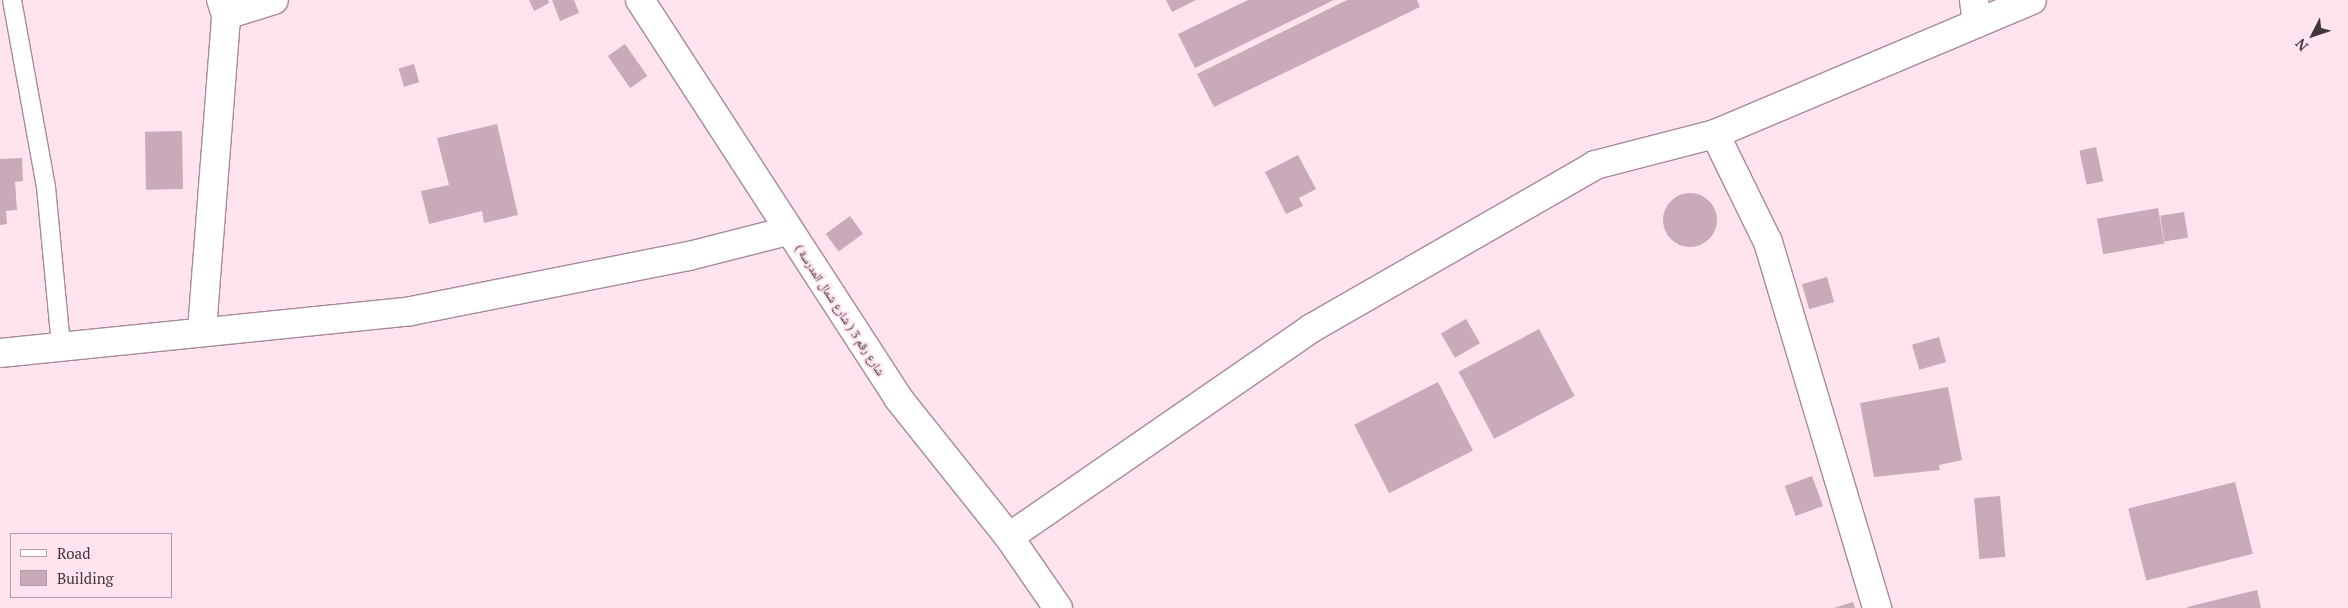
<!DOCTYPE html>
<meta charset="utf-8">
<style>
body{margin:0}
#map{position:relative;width:2348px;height:608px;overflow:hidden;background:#ffe3ef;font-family:"PT Serif","Noto Naskh Arabic",serif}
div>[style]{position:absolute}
.building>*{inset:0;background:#caa9b8;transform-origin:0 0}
.round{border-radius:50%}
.roads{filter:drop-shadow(1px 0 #a98998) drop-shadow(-1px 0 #a98998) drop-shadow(0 1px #a98998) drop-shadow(0 -1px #a98998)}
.lane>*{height:18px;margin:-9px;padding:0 9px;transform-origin:9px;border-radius:9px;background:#fff}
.street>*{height:28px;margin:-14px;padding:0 14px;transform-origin:14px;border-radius:14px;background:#fff}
.secondary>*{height:28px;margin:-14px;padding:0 14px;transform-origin:14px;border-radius:14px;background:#fff}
span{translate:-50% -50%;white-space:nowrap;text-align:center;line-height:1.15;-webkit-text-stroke:4px #ffe3ef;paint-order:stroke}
.street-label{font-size:12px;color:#41343a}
.legend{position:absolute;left:10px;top:533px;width:162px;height:65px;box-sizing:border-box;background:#ffe3ef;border:1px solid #b39da7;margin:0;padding:6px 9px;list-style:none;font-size:15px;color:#41343a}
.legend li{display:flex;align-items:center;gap:10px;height:25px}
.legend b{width:25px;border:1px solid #b39da7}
.north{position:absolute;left:2288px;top:10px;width:50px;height:50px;-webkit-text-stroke:4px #ffe3ef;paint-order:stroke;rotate:229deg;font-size:14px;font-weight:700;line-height:20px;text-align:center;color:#41343a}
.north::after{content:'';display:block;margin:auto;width:18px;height:22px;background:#41343a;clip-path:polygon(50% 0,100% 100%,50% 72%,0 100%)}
</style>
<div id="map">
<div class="building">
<i style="clip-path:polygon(529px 0,548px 0,549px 3px,534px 11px)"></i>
<i style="clip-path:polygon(552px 0,574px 0,579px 13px,560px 21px)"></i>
<i style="clip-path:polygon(1166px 0,1196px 0,1172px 12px)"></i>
<i style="clip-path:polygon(1248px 0,1334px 0,1195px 68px,1178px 34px)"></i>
<i style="clip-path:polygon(1347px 0,1417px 0,1420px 7px,1214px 107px,1197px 74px)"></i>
<i style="left:625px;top:44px;width:39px;height:21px;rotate:55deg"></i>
<i style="left:414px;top:64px;width:19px;height:16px;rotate:74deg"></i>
<i style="clip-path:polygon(497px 124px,518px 215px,484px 223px,482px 211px,429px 224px,421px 191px,449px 185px,437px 138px)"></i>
<i style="left:182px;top:131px;width:58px;height:37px;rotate:89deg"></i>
<i style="left:2096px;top:147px;width:35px;height:17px;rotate:78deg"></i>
<i style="clip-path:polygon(1298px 155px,1316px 189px,1299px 198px,1303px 206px,1286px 214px,1265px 172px)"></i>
<i style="clip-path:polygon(22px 158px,23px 181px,15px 182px,17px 210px,6px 211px,7px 224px,0 225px,0 159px)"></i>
<i class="round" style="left:1663px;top:193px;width:54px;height:54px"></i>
<i style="left:2158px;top:208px;width:36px;height:62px;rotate:80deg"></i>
<i style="left:2184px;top:212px;width:26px;height:24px;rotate:81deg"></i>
<i style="left:850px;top:216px;width:22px;height:30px;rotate:54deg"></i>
<i style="left:1827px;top:277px;width:26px;height:26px;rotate:74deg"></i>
<i style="left:1466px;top:319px;width:28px;height:29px;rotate:60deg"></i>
<i style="left:1539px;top:329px;width:76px;height:91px;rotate:62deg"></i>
<i style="left:1939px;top:337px;width:26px;height:28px;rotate:74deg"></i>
<i style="left:1438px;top:382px;width:77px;height:94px;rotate:63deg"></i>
<i style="clip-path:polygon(1948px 387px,1962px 460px,1939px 465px,1940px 470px,1874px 477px,1860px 403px)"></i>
<i style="left:1812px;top:476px;width:32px;height:29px;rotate:70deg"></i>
<i style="left:2235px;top:482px;width:74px;height:110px;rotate:76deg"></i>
<i style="left:2000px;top:496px;width:61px;height:26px;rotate:85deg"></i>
<i style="clip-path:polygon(2257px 590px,2261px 608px,2187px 608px,2187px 607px)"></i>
<i style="clip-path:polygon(1853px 602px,1855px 608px,1834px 608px)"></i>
</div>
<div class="roads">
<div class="lane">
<i style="left:12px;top:0;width:190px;rotate:79.7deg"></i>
<i style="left:46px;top:187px;width:160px;rotate:84.6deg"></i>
</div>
<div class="street">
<i style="left:1974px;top:0;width:23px;rotate:83deg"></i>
<i style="left:226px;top:15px;width:50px;rotate:-17.4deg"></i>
<i style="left:1715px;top:134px;width:120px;rotate:63.9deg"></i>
<i style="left:1768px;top:242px;width:382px;rotate:73.4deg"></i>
<i style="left:202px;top:330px;width:316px;rotate:-85.6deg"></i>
<i style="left:226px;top:15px;width:16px;rotate:-108deg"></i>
<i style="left:1009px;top:537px;width:368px;rotate:-34.6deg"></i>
<i style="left:1312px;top:328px;width:327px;rotate:-29.9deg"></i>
<i style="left:1595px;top:165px;width:124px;rotate:-14.5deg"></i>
<i style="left:1715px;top:134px;width:344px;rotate:-22.9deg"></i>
</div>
<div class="secondary">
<i style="left:640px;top:0;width:474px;rotate:57deg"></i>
<i style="left:898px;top:398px;width:178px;rotate:51.4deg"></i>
<i style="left:1009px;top:537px;width:86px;rotate:55.4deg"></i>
<i style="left:0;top:353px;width:413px;rotate:-5.8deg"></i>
<i style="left:411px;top:311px;width:283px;rotate:-11.2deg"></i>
<i style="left:689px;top:256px;width:101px;rotate:-14.3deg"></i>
</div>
</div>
<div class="street-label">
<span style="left:840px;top:310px;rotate:57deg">شارع رقم 3 ( شارع شمال المدرسة )</span>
</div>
<ul class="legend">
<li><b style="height:6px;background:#fff"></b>Road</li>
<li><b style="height:14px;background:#caa9b8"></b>Building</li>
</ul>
<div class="north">N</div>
</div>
